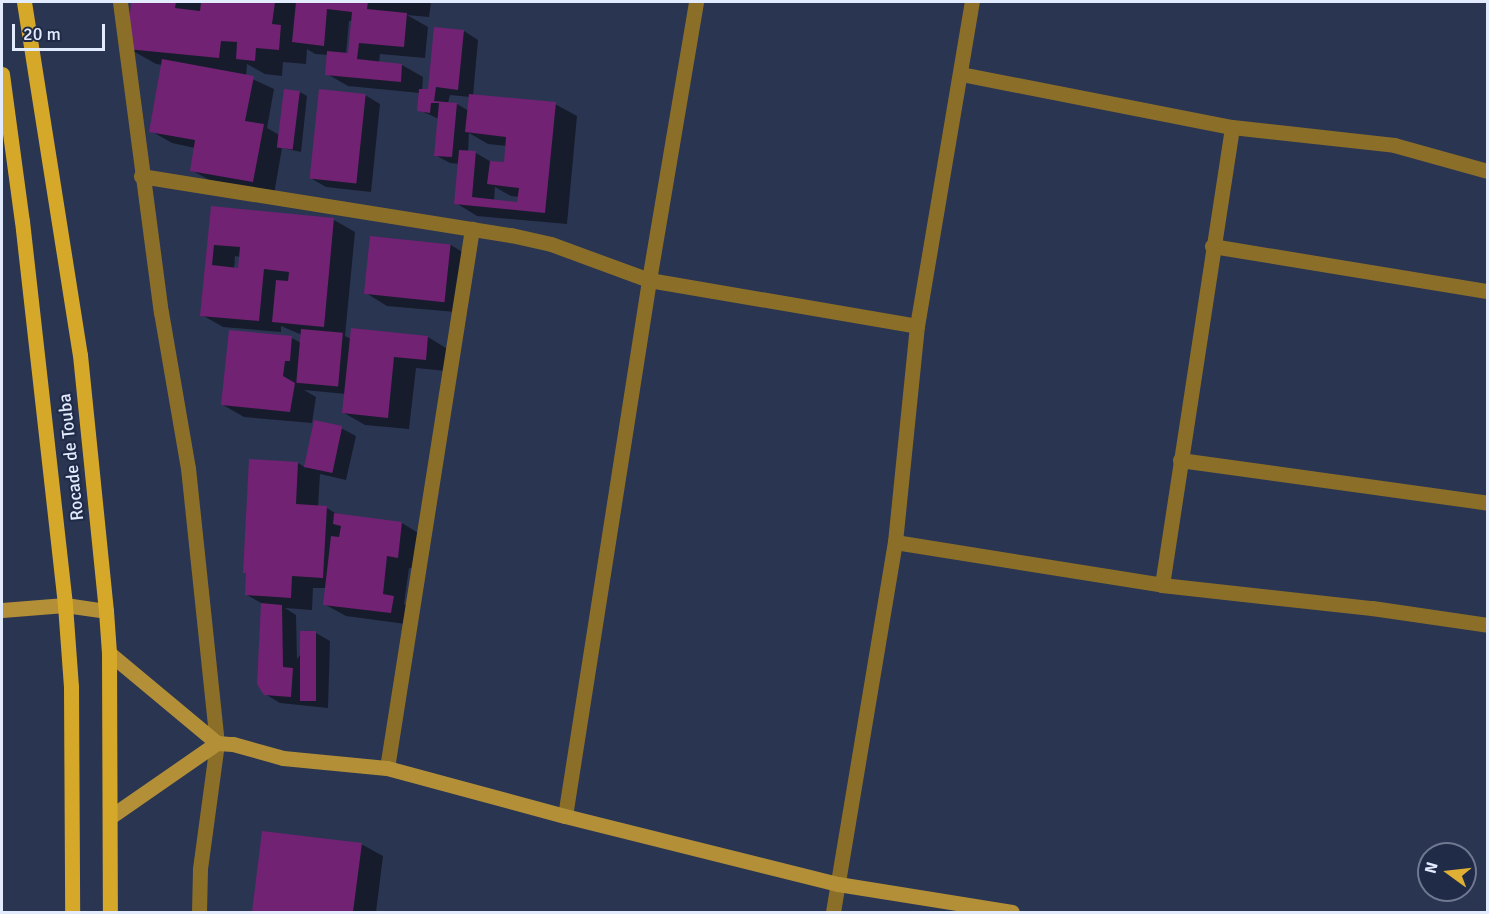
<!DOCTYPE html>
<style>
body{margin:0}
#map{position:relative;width:1489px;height:914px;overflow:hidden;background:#2a3552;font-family:Signika,sans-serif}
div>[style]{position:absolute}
.shadow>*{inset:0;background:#0007}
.building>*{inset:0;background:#712273;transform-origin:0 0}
.lane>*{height:15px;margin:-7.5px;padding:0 7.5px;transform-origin:7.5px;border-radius:7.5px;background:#8b6f29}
.street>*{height:15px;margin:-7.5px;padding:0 7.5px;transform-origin:7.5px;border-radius:7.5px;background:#8b6f29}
.secondary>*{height:15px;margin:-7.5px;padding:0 7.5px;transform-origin:7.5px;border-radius:7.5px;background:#b39037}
.primary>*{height:15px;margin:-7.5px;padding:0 7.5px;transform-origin:7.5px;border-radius:7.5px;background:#d6a82a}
span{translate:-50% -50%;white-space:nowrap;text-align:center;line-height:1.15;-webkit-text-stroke:4.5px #202b47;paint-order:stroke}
.street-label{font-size:18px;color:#e3ebfe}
.frame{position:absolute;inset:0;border:3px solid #e3ebfe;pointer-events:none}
.north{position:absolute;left:1417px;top:842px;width:60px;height:60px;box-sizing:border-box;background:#202b47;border:2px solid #6e7890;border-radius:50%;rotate:285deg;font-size:16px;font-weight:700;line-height:24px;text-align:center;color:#e3ebfe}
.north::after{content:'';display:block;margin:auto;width:21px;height:27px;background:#dfb034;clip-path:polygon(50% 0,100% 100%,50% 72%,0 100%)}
.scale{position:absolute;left:12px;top:24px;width:93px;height:27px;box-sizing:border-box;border:3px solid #e3ebfe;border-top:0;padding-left:8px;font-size:18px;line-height:21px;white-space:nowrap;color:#e3ebfe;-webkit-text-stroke:4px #202b47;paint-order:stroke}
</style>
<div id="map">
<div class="shadow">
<i style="clip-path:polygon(evenodd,133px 2px,431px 2px,429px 17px,407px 15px,428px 27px,425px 58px,380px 54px,379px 63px,402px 65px,423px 77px,422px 91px,429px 91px,464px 31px,478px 40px,473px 96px,555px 104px,577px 116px,567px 224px,477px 216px,456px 203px,459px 164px,450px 163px,435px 155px,439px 119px,419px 110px,420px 93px,348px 86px,327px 74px,329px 55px,315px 54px,307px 49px,306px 64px,283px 62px,282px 76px,265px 74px,247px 64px,246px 76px,274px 89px,267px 128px,281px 136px,300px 92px,307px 96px,301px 152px,282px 148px,274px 194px,213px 182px,191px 170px,195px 148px,172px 143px,151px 131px,163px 65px,156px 64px,128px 48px,133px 2px,349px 21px,352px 21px,349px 54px,346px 54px,349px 21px,133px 2px,450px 95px,470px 97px,469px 111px,457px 104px,448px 103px,450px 95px,133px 2px,469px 133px,488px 144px,507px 146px,505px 164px,493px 163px,476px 153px,468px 152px,469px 133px,133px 2px,495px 187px,511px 196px,519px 197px,519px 203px,494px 201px,495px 187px)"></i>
<i style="clip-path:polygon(365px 95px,380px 104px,371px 192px,326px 187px,312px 179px)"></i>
<i style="clip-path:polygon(evenodd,212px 208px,334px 220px,355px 232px,345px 336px,351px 339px,428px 337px,449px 350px,447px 371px,416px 368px,409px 429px,365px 425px,344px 413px,346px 394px,304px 390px,316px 397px,312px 423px,244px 417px,223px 405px,292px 338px,301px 343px,302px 335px,281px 326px,281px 332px,223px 327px,202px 315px,212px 208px,235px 256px,241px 257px,240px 269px,234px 269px,235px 256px)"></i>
<i style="clip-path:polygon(451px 245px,472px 258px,467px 313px,387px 306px,366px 293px)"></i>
<i style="clip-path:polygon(315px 422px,341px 428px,356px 436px,346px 480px,320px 474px,318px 507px,327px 508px,340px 516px,402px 523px,423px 536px,419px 569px,409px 568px,404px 604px,415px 610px,413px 625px,346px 616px,324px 604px,326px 588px,313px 588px,312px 610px,285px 608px,296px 615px,297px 659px,316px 633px,330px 641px,328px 708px,280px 703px,265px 694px,263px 604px,247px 595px,248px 574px,245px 572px,250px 461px,298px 463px,306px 468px)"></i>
<i style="clip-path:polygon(264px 833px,361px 844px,383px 856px,376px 912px,254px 912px)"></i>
</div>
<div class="building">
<i style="clip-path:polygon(131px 2px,176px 2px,175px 8px,200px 11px,201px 2px,275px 2px,272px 24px,281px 25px,279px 50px,256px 48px,255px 61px,236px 59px,237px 42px,221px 41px,219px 58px,127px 49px)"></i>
<i style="clip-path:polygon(296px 2px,368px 2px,367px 9px,407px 13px,404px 47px,359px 43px,357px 59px,402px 64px,401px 82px,325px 75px,327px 51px,348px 53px,352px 12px,327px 9px,324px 46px,292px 42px)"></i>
<i style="clip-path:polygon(434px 27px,464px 30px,458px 90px,436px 87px,434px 101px,457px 103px,452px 157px,434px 156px,439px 103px,431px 103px,430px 113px,417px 111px,419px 89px,428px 89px)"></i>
<i style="clip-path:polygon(162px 59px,254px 76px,245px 121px,264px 124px,253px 182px,190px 171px,195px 140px,149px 132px)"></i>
<i style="left:284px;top:89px;width:16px;height:59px;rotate:7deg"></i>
<i style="left:319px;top:89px;width:47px;height:90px;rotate:6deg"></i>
<i style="clip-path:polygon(469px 94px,556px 102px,545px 213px,454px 204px,459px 150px,476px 151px,472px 197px,517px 202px,519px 188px,487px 184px,490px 161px,504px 162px,506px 137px,465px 132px)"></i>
<i style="clip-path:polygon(evenodd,211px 206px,334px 218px,324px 327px,272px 322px,276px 280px,288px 281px,289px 272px,264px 269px,259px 321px,200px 316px,211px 206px,214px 245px,240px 247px,238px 268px,212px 265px,214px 245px)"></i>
<i style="left:370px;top:236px;width:81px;height:58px;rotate:6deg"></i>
<i style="clip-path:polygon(351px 328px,428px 336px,426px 360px,394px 357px,388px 418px,342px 413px)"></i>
<i style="left:301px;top:329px;width:42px;height:54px;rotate:5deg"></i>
<i style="clip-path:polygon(229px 330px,292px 336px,290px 361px,285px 361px,283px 376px,295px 383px,290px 412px,221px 405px)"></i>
<i style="left:314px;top:420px;width:29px;height:48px;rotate:12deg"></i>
<i style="clip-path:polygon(249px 459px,298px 462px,296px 504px,327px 506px,323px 578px,292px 576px,291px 598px,245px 595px,246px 573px,243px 573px)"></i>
<i style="clip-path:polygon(334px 513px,402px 522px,398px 558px,387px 556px,383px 594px,394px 596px,391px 613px,323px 605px,331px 536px,339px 537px,341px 526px,333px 524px)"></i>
<i style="clip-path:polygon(261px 603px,282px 605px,283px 667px,293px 668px,291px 697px,264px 695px,257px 684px)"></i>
<i style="left:300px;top:631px;width:16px;height:70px"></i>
<i style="clip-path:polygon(262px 831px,362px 843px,353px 912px,252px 912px)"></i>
</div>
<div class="lane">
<i style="left:1212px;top:246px;width:280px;rotate:9.3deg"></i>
</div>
<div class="street">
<i style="left:120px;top:2px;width:313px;rotate:82.5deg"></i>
<i style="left:161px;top:312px;width:158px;rotate:80.2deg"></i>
<i style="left:188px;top:468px;width:277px;rotate:84deg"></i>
<i style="left:217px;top:743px;width:127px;rotate:97.7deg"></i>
<i style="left:200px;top:869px;width:43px;rotate:91.3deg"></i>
<i style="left:961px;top:74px;width:276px;rotate:11.1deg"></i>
<i style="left:1232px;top:127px;width:163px;rotate:6.3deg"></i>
<i style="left:1394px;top:145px;width:98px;rotate:15.5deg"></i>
<i style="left:141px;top:176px;width:375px;rotate:9.1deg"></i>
<i style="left:511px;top:235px;width:41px;rotate:12.7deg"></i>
<i style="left:551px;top:244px;width:104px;rotate:20.2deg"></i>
<i style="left:649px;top:280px;width:272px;rotate:9.7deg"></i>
<i style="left:1180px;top:460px;width:311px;rotate:7.9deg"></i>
<i style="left:895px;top:542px;width:270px;rotate:9.1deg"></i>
<i style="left:1162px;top:585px;width:211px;rotate:6.3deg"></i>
<i style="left:1372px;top:608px;width:117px;rotate:8.3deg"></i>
<i style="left:1162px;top:585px;width:463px;rotate:-81.3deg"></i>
<i style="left:387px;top:768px;width:546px;rotate:-81.04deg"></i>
<i style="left:565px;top:816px;width:543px;rotate:-81.09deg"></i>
<i style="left:649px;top:280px;width:282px;rotate:-80.4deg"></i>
<i style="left:833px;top:912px;width:375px;rotate:-80.5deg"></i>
<i style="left:895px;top:542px;width:217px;rotate:-84.2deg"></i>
<i style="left:917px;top:326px;width:329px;rotate:-80.4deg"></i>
</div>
<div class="secondary">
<i style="left:2px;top:610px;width:63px;rotate:-4.5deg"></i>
<i style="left:65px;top:605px;width:41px;rotate:8.3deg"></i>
<i style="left:109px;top:653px;width:141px;rotate:39.8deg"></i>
<i style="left:217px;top:743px;width:16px;rotate:4deg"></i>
<i style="left:233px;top:744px;width:52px;rotate:15.6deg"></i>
<i style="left:283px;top:758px;width:104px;rotate:5.5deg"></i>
<i style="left:387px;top:768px;width:184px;rotate:15.1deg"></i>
<i style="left:565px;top:816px;width:281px;rotate:14deg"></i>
<i style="left:838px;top:884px;width:176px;rotate:9.1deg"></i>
<i style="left:110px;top:817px;width:130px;rotate:-34.7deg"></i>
</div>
<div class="primary">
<i style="left:24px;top:2px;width:357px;rotate:81deg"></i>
<i style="left:80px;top:355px;width:257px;rotate:84.2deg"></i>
<i style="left:106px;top:611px;width:42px;rotate:85.9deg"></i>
<i style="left:109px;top:653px;width:259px;rotate:89.8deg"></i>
<i style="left:2px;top:74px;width:148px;rotate:82.3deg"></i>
<i style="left:22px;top:221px;width:386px;rotate:83.6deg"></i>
<i style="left:65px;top:605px;width:82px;rotate:85.8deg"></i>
<i style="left:71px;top:687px;width:225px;rotate:89.7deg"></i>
</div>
<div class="street-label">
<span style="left:71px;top:457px;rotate:-96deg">Rocade de Touba</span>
</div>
<div class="frame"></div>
<div class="north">N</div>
<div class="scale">20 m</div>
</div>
